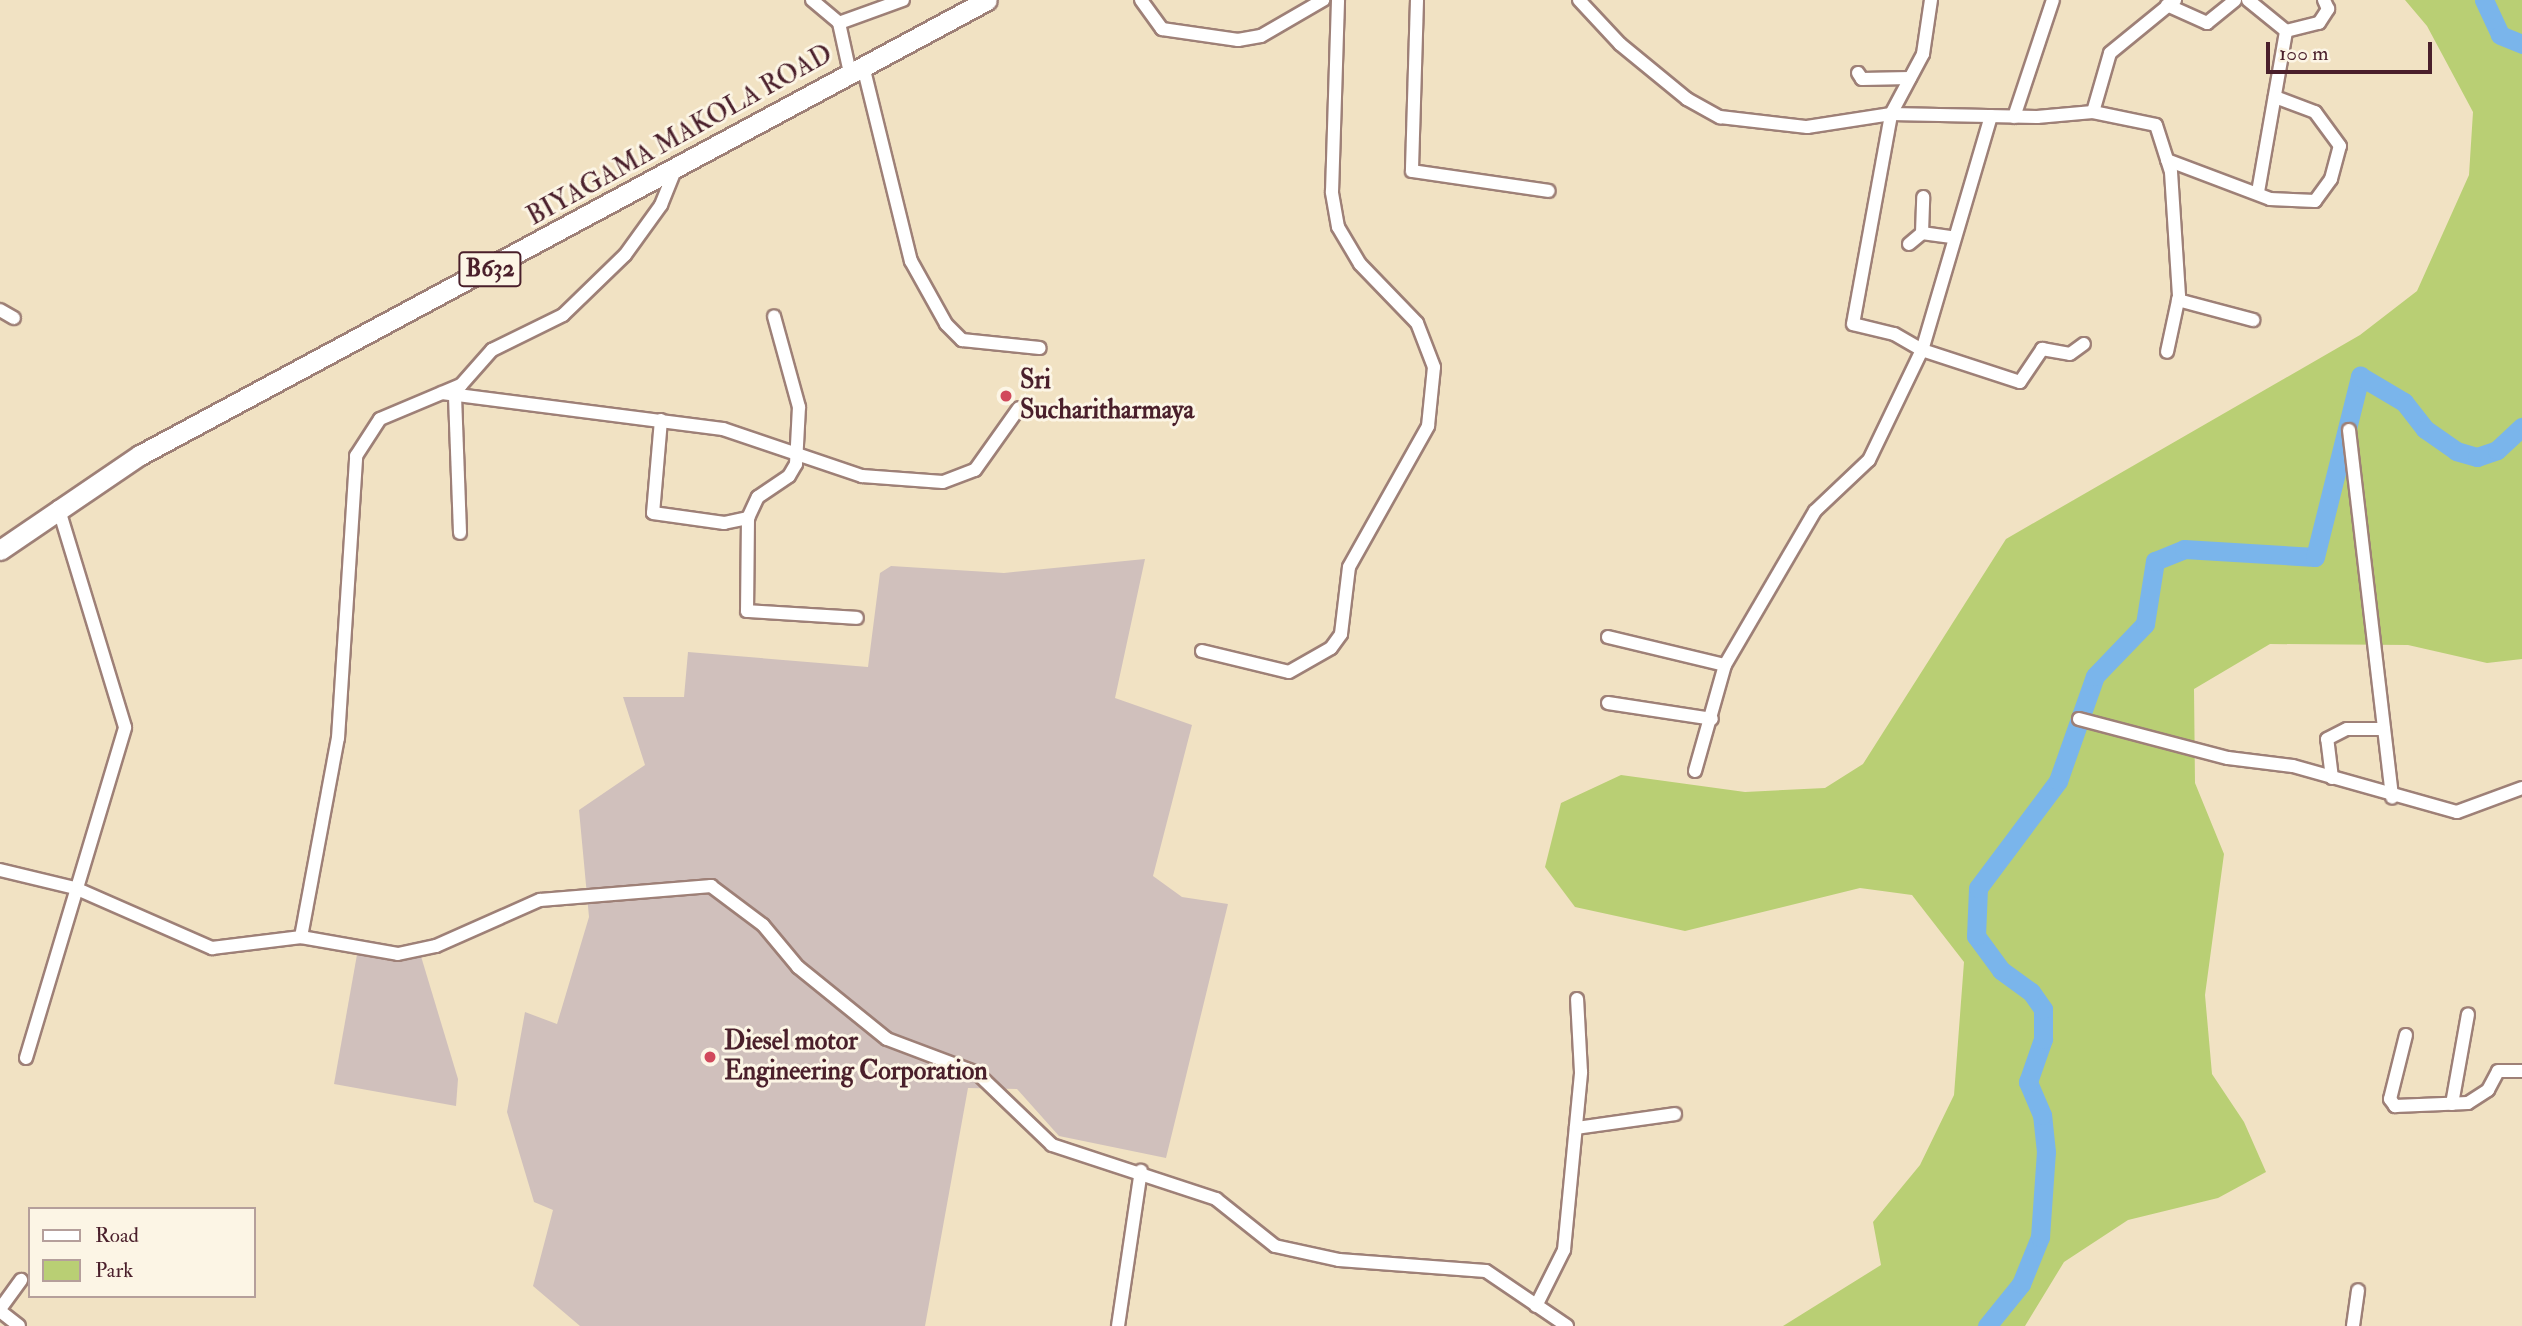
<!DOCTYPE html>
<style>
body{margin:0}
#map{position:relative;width:2522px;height:1326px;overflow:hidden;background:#f1e2c3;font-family:"IM FELL Double Pica",serif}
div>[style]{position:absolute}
.industrial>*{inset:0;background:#d0c0bc}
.green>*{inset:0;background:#b9cf74}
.river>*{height:19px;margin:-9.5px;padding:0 9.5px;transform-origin:9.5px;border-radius:9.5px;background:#7ab5eb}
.roads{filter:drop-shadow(2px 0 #9e8077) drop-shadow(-2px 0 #9e8077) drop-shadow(0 2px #9e8077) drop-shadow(0 -2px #9e8077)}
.street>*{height:12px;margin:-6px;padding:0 6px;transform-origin:6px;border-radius:6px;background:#fff}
.primary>*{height:19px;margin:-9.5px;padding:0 9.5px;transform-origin:9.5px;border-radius:9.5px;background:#fff}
.dots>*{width:19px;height:19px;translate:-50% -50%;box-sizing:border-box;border:4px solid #fcf5e5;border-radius:50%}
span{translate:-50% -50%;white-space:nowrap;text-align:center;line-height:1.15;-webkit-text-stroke:6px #fcf5e5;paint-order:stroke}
.shield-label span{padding:2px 5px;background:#fcf5e5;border:2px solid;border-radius:5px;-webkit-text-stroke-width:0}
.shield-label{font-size:24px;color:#4a1f2b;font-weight:700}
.street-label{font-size:26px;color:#4a1f2b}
.poi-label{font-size:26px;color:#4a1f2b;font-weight:700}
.left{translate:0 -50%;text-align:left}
.legend{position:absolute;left:28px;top:1207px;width:228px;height:91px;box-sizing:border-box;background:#fcf5e5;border:2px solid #b59f9b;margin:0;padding:9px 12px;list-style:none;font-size:21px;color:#4a1f2b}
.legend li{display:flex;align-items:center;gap:14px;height:35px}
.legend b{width:35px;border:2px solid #b59f9b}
.scale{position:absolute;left:2266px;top:42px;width:166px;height:32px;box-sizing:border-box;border:4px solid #4a1f2b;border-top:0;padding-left:9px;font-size:21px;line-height:24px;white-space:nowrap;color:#4a1f2b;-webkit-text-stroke:5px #fcf5e5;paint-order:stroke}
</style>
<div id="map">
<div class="industrial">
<i style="clip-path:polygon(1145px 559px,1115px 698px,1192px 725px,1153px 876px,1182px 897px,1228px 904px,1166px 1158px,1059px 1136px,1017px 1089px,968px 1088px,925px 1326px,580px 1326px,533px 1286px,553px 1210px,534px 1202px,507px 1112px,525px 1012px,557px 1024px,589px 917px,579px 810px,645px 765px,623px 697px,684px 697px,688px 652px,868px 667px,880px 573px,891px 566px,1004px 573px)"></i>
<i style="clip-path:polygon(358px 949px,420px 953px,458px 1079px,456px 1106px,334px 1084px)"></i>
</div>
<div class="green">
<i style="clip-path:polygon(2405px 0,2522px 0,2522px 659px,2487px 663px,2408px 645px,2270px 644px,2194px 689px,2195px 783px,2224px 854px,2205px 995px,2212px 1074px,2244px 1122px,2266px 1172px,2218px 1198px,2128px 1220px,2064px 1262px,2025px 1326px,1783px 1326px,1881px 1265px,1873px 1222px,1920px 1165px,1954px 1095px,1964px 962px,1912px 895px,1860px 888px,1685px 931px,1575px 907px,1545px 867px,1561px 803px,1621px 775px,1745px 792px,1825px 788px,1863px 764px,2006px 539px,2360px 335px,2417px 291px,2469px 175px,2473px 112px,2427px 26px)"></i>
</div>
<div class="river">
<i style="left:2484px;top:0;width:38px;rotate:65deg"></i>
<i style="left:2500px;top:35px;width:24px;rotate:22deg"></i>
<i style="left:1987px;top:1326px;width:54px;rotate:-51deg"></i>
<i style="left:2021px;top:1284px;width:51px;rotate:-68deg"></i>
<i style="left:2040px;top:1237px;width:85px;rotate:-86deg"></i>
<i style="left:2046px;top:1152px;width:37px;rotate:-96deg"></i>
<i style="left:2042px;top:1115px;width:36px;rotate:-113deg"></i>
<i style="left:2028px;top:1082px;width:46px;rotate:-70.8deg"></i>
<i style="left:2043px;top:1039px;width:30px;rotate:-90deg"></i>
<i style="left:2043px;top:1009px;width:21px;rotate:-125deg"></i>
<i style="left:2031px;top:992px;width:37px;rotate:-144deg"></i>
<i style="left:2001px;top:970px;width:42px;rotate:-126.3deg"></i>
<i style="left:1976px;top:936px;width:48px;rotate:-87.6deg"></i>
<i style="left:1978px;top:888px;width:134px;rotate:-53.2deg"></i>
<i style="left:2058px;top:781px;width:111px;rotate:-70.6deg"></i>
<i style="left:2095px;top:676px;width:72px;rotate:-46.1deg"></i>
<i style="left:2145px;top:624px;width:64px;rotate:-81deg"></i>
<i style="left:2155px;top:561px;width:31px;rotate:-22deg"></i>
<i style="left:2184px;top:549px;width:131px;rotate:3.5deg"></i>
<i style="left:2315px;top:557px;width:187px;rotate:-76deg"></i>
<i style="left:2360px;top:376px;width:51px;rotate:30.6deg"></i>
<i style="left:2404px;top:402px;width:34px;rotate:52deg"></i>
<i style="left:2425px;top:429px;width:38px;rotate:35deg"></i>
<i style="left:2456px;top:451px;width:22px;rotate:16deg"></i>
<i style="left:2477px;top:457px;width:21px;rotate:-19deg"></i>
<i style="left:2497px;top:450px;width:34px;rotate:-43deg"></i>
</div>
<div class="roads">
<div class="street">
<i style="left:812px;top:0;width:35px;rotate:40deg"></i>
<i style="left:839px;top:23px;width:51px;rotate:77.6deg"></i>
<i style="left:1141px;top:0;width:36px;rotate:54deg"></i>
<i style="left:1162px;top:29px;width:77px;rotate:8.2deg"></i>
<i style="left:1238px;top:40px;width:23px;rotate:-10deg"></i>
<i style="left:1261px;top:36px;width:72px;rotate:-30.1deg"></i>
<i style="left:1417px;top:0;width:171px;rotate:91.7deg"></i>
<i style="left:1412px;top:171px;width:138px;rotate:8.3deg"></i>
<i style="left:1579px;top:0;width:60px;rotate:47deg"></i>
<i style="left:1620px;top:44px;width:87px;rotate:39.4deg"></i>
<i style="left:1687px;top:99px;width:38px;rotate:29deg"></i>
<i style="left:1720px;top:117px;width:88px;rotate:6.6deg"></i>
<i style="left:1807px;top:127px;width:85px;rotate:-8.8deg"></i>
<i style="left:1891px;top:114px;width:68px;rotate:-61.9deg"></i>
<i style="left:1923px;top:54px;width:55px;rotate:-81.6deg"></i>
<i style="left:2248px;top:0;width:49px;rotate:39.2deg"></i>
<i style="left:2167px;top:5px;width:44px;rotate:24.2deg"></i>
<i style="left:2207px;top:23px;width:36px;rotate:-39deg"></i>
<i style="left:839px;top:23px;width:68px;rotate:-19.8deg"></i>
<i style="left:2286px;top:31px;width:34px;rotate:-14deg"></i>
<i style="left:2319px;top:23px;width:17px;rotate:-57deg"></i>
<i style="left:2328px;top:9px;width:10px;rotate:-114deg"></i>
<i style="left:863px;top:66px;width:201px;rotate:76.2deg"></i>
<i style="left:911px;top:261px;width:72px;rotate:60.9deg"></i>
<i style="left:946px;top:324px;width:23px;rotate:45deg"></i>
<i style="left:962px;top:340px;width:78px;rotate:5.9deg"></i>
<i style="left:1858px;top:73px;width:7px;rotate:56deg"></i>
<i style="left:1862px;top:79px;width:48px;rotate:-1.2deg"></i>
<i style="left:2093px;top:112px;width:61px;rotate:-73.9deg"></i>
<i style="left:2110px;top:53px;width:84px;rotate:-39.2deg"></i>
<i style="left:1991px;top:116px;width:244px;rotate:106.4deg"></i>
<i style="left:1922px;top:350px;width:103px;rotate:18.1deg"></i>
<i style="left:2020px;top:382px;width:40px;rotate:-56deg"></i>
<i style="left:2042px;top:349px;width:28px;rotate:10deg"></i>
<i style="left:2070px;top:354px;width:17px;rotate:-36deg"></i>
<i style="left:2014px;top:117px;width:123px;rotate:-71.6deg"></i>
<i style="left:2167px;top:160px;width:110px;rotate:20.7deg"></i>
<i style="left:2270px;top:199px;width:45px;rotate:2.5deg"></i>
<i style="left:2315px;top:201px;width:27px;rotate:-54deg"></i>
<i style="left:2331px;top:179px;width:34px;rotate:-75deg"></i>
<i style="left:2340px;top:146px;width:42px;rotate:-126.3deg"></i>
<i style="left:2315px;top:112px;width:43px;rotate:-159.4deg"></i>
<i style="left:2258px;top:192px;width:163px;rotate:-80.1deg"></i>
<i style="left:1922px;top:233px;width:36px;rotate:-88deg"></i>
<i style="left:1909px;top:244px;width:17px;rotate:-40deg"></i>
<i style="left:1922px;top:233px;width:30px;rotate:8deg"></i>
<i style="left:2178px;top:300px;width:78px;rotate:14.9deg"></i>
<i style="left:0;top:310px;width:16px;rotate:30deg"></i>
<i style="left:442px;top:393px;width:283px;rotate:7.3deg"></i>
<i style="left:723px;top:429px;width:147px;rotate:18.7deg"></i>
<i style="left:862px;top:476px;width:81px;rotate:4.2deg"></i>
<i style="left:943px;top:482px;width:34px;rotate:-21deg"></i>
<i style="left:975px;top:470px;width:76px;rotate:-54.6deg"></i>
<i style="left:455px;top:396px;width:137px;rotate:87.9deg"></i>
<i style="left:661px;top:420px;width:93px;rotate:94.9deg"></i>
<i style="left:653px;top:513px;width:72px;rotate:8deg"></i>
<i style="left:724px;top:523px;width:25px;rotate:-12deg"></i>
<i style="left:748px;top:518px;width:93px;rotate:90.6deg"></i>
<i style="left:747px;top:611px;width:110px;rotate:3.6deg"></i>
<i style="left:2349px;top:430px;width:370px;rotate:83.3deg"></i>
<i style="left:748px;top:518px;width:23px;rotate:-65deg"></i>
<i style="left:758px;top:497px;width:37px;rotate:-34deg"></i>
<i style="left:789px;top:476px;width:14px;rotate:-60deg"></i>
<i style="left:796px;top:464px;width:57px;rotate:-87deg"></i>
<i style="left:799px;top:407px;width:94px;rotate:-105.4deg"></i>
<i style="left:1608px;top:637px;width:120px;rotate:13.5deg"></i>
<i style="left:1202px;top:651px;width:89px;rotate:13.6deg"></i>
<i style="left:1289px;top:672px;width:48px;rotate:-29.7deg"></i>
<i style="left:1331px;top:648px;width:17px;rotate:-54deg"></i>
<i style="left:1341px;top:634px;width:67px;rotate:-83.2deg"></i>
<i style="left:1349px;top:567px;width:162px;rotate:-60.7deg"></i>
<i style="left:1428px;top:426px;width:59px;rotate:-84.2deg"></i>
<i style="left:1434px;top:367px;width:47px;rotate:-111.1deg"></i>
<i style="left:1417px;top:323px;width:82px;rotate:-134deg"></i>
<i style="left:1360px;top:264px;width:43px;rotate:-120.7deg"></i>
<i style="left:1338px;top:227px;width:36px;rotate:-100deg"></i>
<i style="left:1332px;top:192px;width:192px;rotate:-88.2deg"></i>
<i style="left:1608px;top:703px;width:105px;rotate:8.7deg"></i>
<i style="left:2079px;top:719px;width:154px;rotate:14.7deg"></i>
<i style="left:2228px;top:758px;width:65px;rotate:7deg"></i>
<i style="left:2293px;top:766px;width:170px;rotate:15.7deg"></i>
<i style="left:2457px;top:812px;width:69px;rotate:-20.3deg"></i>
<i style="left:1695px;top:771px;width:110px;rotate:-74.2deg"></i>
<i style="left:1725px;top:665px;width:178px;rotate:-59.7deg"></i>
<i style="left:1815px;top:511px;width:74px;rotate:-43.4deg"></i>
<i style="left:1869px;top:460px;width:122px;rotate:-64.3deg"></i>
<i style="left:1922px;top:350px;width:32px;rotate:-150deg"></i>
<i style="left:1894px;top:334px;width:42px;rotate:-166.3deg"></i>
<i style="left:1853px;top:324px;width:213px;rotate:-79.7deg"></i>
<i style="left:1891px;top:114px;width:146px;rotate:1.2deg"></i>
<i style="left:2037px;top:117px;width:56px;rotate:-5.1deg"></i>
<i style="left:2093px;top:112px;width:64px;rotate:11.7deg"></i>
<i style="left:2156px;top:125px;width:49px;rotate:72.3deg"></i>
<i style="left:2171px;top:172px;width:124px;rotate:86.3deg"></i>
<i style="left:2179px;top:296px;width:57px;rotate:102.1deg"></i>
<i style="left:2332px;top:778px;width:39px;rotate:-97deg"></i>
<i style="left:2327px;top:739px;width:22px;rotate:-27deg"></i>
<i style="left:2347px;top:729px;width:37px"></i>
<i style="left:0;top:870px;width:77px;rotate:13.5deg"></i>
<i style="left:75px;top:888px;width:150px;rotate:23.7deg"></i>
<i style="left:212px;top:948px;width:90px;rotate:-7deg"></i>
<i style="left:301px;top:937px;width:98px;rotate:9.9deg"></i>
<i style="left:398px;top:954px;width:39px;rotate:-12deg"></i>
<i style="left:436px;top:946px;width:114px;rotate:-23.9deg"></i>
<i style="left:540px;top:900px;width:172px;rotate:-4.7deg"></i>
<i style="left:711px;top:886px;width:65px;rotate:36.9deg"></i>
<i style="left:763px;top:925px;width:55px;rotate:50.2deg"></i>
<i style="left:798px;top:967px;width:114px;rotate:39deg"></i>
<i style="left:887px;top:1039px;width:96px;rotate:20.7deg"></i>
<i style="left:977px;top:1073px;width:104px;rotate:43.8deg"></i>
<i style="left:1052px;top:1145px;width:173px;rotate:18.2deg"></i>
<i style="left:1216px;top:1199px;width:75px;rotate:38.5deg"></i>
<i style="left:1275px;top:1246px;width:66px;rotate:12.3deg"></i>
<i style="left:1339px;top:1260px;width:147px;rotate:4.3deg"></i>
<i style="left:1486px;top:1271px;width:98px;rotate:34.2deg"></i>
<i style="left:301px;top:937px;width:202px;rotate:-79.5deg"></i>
<i style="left:338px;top:738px;width:283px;rotate:-86.3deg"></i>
<i style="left:356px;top:456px;width:44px;rotate:-57deg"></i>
<i style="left:380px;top:419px;width:88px;rotate:-22.8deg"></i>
<i style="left:461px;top:385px;width:47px;rotate:-48.5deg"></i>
<i style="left:492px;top:350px;width:79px;rotate:-26.2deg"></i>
<i style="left:563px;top:315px;width:86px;rotate:-44.1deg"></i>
<i style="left:625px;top:255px;width:62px;rotate:-54.2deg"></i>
<i style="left:661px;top:205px;width:35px;rotate:-68deg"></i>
<i style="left:2406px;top:1035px;width:66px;rotate:104deg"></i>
<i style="left:2390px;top:1099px;width:9px;rotate:54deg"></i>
<i style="left:2395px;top:1106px;width:73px;rotate:-2.4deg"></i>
<i style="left:2468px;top:1103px;width:24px;rotate:-33deg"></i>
<i style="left:2488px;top:1090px;width:21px;rotate:-62deg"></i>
<i style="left:2498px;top:1071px;width:24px"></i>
<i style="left:26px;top:1058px;width:345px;rotate:-73.3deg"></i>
<i style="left:125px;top:727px;width:230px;rotate:-106.9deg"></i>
<i style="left:2452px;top:1104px;width:91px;rotate:-79.9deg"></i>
<i style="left:1576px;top:1128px;width:100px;rotate:-8deg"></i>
<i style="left:1536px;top:1306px;width:63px;rotate:-63.4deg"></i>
<i style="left:1564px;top:1250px;width:179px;rotate:-84.5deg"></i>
<i style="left:1581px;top:1072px;width:73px;rotate:-93.1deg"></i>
<i style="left:0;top:1309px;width:36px;rotate:-54deg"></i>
<i style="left:0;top:1311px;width:24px;rotate:38deg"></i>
<i style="left:1118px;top:1326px;width:157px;rotate:-81.6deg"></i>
<i style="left:2353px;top:1326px;width:36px;rotate:-82deg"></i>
</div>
<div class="primary">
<i style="left:0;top:550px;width:169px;rotate:-34.2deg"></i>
<i style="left:140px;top:455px;width:961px;rotate:-28.24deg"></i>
</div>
</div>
<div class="dots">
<i style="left:1006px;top:396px;background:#d1495b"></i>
<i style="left:710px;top:1057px;background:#d1495b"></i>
</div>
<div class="shield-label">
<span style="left:490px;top:269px">B632</span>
</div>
<div class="street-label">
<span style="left:680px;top:136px;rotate:-29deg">BIYAGAMA MAKOLA ROAD</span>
</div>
<div class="poi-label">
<span class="left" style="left:1020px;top:396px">Sri<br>Sucharitharmaya</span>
<span class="left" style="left:724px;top:1057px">Diesel motor<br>Engineering Corporation</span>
</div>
<ul class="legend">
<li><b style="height:9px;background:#fff"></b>Road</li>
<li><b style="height:19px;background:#b9cf74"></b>Park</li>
</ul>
<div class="scale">100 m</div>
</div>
